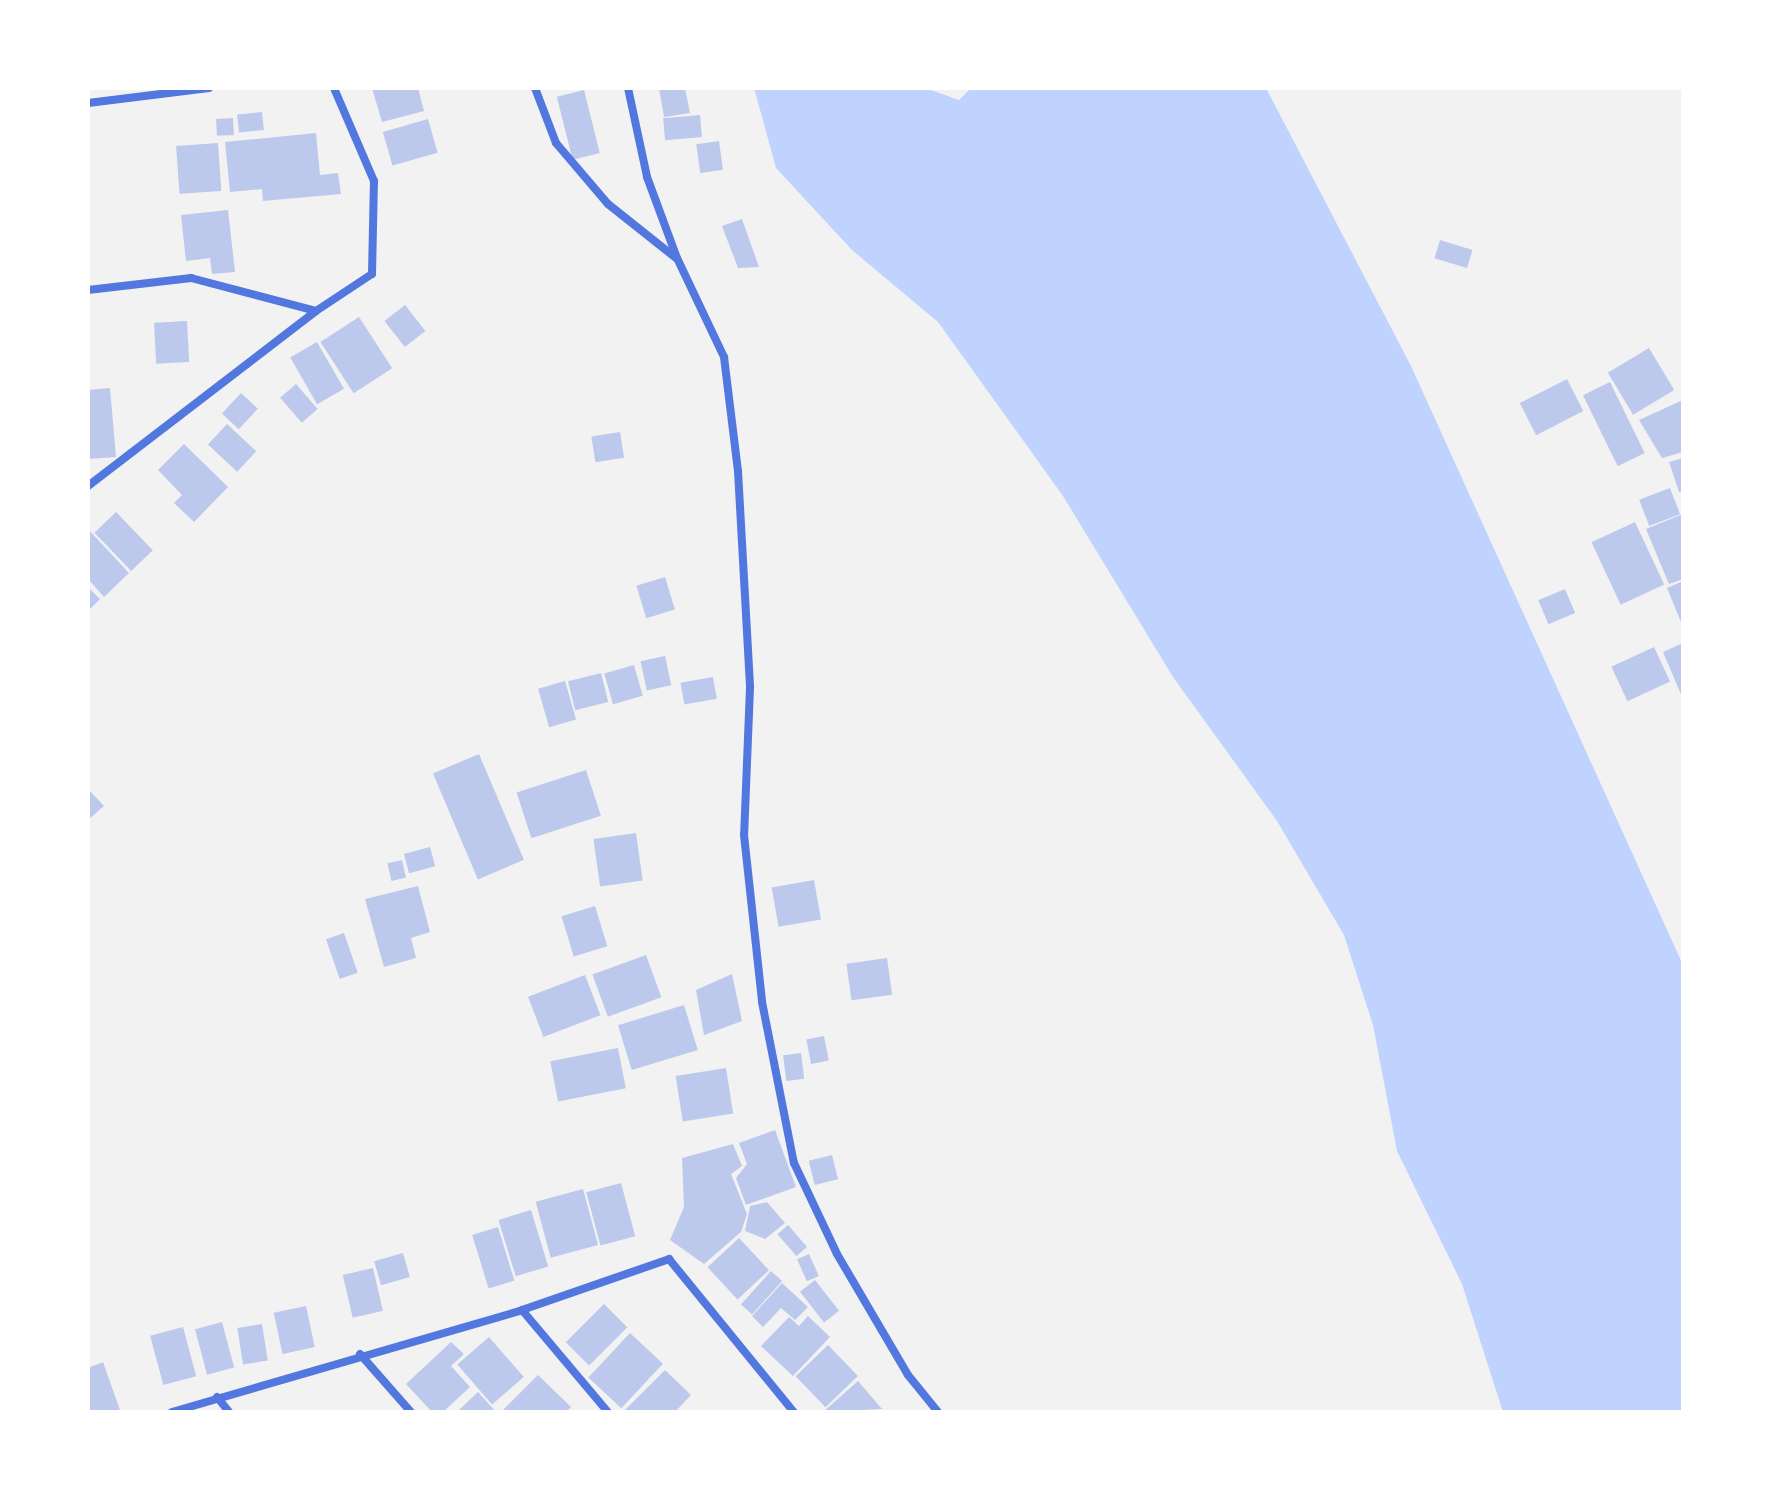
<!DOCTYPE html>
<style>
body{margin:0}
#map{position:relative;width:1771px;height:1500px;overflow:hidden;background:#f2f2f2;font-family:"Public Sans",sans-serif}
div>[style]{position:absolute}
.water>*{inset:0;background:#bfd3fe}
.building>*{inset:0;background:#bdc9ec;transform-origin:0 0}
.minor>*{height:8px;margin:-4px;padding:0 4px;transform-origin:4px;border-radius:4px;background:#5277de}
span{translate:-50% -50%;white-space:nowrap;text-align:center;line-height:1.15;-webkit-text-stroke:6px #fff;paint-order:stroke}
.frame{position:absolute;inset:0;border:90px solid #fff;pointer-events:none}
</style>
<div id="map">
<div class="water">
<i style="clip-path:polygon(754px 88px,925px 88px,959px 100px,971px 88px,1266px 88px,1411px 366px,1683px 965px,1683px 1412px,1503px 1412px,1462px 1284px,1397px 1151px,1373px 1025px,1344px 935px,1277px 821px,1173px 677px,1063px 496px,938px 322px,852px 250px,776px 168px)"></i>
</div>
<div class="building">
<i style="clip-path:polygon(372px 88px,418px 88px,424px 111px,382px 122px)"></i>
<i style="clip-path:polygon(664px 88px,685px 88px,690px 113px,664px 117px,659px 89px)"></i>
<i style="left:584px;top:90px;width:65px;height:28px;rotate:76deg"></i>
<i style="left:262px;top:112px;width:18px;height:25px;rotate:84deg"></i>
<i style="left:700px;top:115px;width:22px;height:37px;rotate:85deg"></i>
<i style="left:233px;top:118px;width:17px;height:17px;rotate:87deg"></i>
<i style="left:428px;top:119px;width:35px;height:47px;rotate:74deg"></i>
<i style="clip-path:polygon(316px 133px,320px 175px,338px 173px,341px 194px,263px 201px,262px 189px,230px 192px,225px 142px)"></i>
<i style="left:719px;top:141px;width:29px;height:23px;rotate:82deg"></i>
<i style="left:218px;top:143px;width:48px;height:42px;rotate:86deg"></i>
<i style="clip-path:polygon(228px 210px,235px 272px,212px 274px,210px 258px,186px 261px,181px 215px)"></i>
<i style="clip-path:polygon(742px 219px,759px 267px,738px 268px,722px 226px)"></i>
<i style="left:1440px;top:240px;width:34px;height:19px;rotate:17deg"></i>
<i style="left:405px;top:305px;width:33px;height:26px;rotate:52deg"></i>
<i style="left:359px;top:317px;width:61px;height:46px;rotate:57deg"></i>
<i style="left:187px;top:321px;width:41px;height:33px;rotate:87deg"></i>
<i style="left:317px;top:342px;width:54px;height:31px;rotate:60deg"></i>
<i style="left:1649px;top:348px;width:49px;height:48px;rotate:59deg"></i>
<i style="left:1567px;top:379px;width:36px;height:53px;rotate:63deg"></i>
<i style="left:1610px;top:382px;width:79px;height:30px;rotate:64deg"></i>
<i style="left:296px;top:384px;width:33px;height:21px;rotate:49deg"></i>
<i style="clip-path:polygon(110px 388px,116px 457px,88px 459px,88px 390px)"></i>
<i style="left:241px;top:393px;width:23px;height:28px;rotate:43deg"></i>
<i style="clip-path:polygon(1683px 400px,1683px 452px,1662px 458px,1639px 420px)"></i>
<i style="left:227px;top:424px;width:40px;height:28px;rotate:43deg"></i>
<i style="left:620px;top:432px;width:26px;height:29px;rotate:81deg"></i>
<i style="clip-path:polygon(184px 444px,228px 487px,194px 522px,174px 503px,182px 495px,158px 470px)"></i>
<i style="clip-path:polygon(1683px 458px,1683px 491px,1679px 492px,1669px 462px)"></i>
<i style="left:1670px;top:488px;width:28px;height:33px;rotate:69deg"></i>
<i style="left:116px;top:512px;width:53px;height:30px;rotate:46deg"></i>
<i style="clip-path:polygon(1683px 514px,1683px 579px,1669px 584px,1646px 529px)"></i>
<i style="left:1635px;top:522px;width:69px;height:48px;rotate:65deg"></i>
<i style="clip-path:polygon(88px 529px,129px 573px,104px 597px,88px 579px)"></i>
<i style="left:665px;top:577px;width:34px;height:30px;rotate:73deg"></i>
<i style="clip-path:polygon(1683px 581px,1683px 627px,1667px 588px)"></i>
<i style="clip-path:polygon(88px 587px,100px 599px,88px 611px)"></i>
<i style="left:1565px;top:589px;width:26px;height:29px;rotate:67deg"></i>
<i style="clip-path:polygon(1683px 643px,1683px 699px,1663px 652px)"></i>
<i style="left:1654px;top:647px;width:38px;height:47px;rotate:65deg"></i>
<i style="left:665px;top:656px;width:30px;height:25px;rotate:78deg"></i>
<i style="left:634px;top:665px;width:32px;height:31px;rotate:74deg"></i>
<i style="left:601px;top:673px;width:30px;height:34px;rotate:76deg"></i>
<i style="left:713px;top:677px;width:22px;height:33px;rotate:80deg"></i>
<i style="left:565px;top:681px;width:40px;height:28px;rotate:74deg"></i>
<i style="left:479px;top:754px;width:115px;height:50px;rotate:67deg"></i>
<i style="left:586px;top:770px;width:48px;height:73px;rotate:72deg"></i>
<i style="clip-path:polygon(88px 789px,104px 806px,88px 820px)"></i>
<i style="left:636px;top:833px;width:48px;height:43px;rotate:82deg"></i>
<i style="left:430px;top:847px;width:20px;height:27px;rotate:75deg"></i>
<i style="left:402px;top:860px;width:18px;height:15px;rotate:77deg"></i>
<i style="left:814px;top:880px;width:40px;height:43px;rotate:80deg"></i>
<i style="clip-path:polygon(418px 886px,430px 932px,411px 938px,416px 958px,384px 967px,365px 899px)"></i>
<i style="left:595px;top:906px;width:42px;height:35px;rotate:73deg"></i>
<i style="left:344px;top:933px;width:42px;height:19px;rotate:71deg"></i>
<i style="left:646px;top:955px;width:45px;height:57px;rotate:70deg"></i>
<i style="left:887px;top:958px;width:37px;height:41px;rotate:82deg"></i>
<i style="clip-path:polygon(732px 974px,742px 1021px,704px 1035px,696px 990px)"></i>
<i style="left:585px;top:975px;width:43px;height:61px;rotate:69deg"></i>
<i style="left:684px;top:1005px;width:47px;height:69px;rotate:73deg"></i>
<i style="left:824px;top:1036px;width:25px;height:18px;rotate:79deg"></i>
<i style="left:618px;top:1048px;width:41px;height:69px;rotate:79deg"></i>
<i style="left:801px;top:1053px;width:26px;height:18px;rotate:83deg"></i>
<i style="left:726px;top:1068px;width:46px;height:51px;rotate:81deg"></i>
<i style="clip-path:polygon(775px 1130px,796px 1187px,746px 1205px,736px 1178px,747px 1164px,739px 1143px)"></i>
<i style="clip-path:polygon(733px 1144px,742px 1166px,731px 1174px,747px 1214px,741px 1232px,704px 1264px,670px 1240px,684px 1207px,682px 1158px)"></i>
<i style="left:832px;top:1155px;width:25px;height:24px;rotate:76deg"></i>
<i style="left:621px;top:1183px;width:55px;height:36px;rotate:75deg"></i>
<i style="left:583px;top:1189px;width:58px;height:49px;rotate:75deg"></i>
<i style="clip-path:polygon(767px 1202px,785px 1223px,765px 1239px,745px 1231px,750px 1206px)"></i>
<i style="left:531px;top:1210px;width:59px;height:34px;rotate:73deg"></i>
<i style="left:788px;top:1225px;width:29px;height:14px;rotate:49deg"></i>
<i style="left:498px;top:1227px;width:56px;height:27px;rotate:73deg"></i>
<i style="left:739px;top:1238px;width:44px;height:43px;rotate:47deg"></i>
<i style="left:403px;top:1253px;width:25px;height:30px;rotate:74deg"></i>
<i style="left:809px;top:1254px;width:24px;height:13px;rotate:66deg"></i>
<i style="left:373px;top:1268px;width:44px;height:31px;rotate:77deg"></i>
<i style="left:771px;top:1271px;width:15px;height:45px;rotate:42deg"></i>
<i style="left:815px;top:1280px;width:39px;height:19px;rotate:52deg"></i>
<i style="clip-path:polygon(782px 1283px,808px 1307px,795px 1320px,781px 1308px,763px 1327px,752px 1316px)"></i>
<i style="left:604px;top:1304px;width:33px;height:54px;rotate:45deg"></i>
<i style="left:306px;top:1306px;width:42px;height:33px;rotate:78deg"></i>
<i style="clip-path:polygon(808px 1316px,830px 1337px,793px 1376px,761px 1346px,789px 1317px,799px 1326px)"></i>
<i style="left:222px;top:1322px;width:47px;height:28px;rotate:75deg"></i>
<i style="left:262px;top:1324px;width:37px;height:25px;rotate:81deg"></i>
<i style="left:183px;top:1327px;width:51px;height:34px;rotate:75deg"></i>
<i style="left:630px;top:1333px;width:45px;height:61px;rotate:43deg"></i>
<i style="left:489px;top:1337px;width:53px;height:42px;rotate:49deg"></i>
<i style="clip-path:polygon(451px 1342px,464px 1354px,451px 1366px,470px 1387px,443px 1412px,432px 1412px,406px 1384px)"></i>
<i style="left:828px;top:1345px;width:43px;height:45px;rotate:46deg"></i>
<i style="clip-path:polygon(103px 1362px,120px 1410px,88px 1412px,88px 1368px)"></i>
<i style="clip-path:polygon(665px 1370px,691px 1395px,675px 1412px,623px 1412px)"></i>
<i style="clip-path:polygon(538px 1375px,571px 1407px,566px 1412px,501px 1412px)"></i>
<i style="clip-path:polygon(858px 1381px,882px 1409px,823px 1412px)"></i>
<i style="clip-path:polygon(478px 1392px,496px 1412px,457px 1412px)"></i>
</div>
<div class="minor">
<i style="left:535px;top:88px;width:59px;rotate:69.1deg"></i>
<i style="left:556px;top:143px;width:80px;rotate:49.6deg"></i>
<i style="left:608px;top:204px;width:87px;rotate:38.5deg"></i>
<i style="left:628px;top:88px;width:91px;rotate:77.9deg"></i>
<i style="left:647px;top:177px;width:86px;rotate:69.7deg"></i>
<i style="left:677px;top:258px;width:110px;rotate:64.6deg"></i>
<i style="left:724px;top:357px;width:115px;rotate:83deg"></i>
<i style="left:738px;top:471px;width:217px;rotate:86.8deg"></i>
<i style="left:750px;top:688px;width:147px;rotate:92.3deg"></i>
<i style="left:744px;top:835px;width:168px;rotate:83.8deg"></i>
<i style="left:762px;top:1002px;width:164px;rotate:78.8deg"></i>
<i style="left:794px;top:1163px;width:101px;rotate:64.7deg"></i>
<i style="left:837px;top:1254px;width:140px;rotate:59.6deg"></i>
<i style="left:908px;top:1375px;width:48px;rotate:51deg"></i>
<i style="left:88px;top:103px;width:122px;rotate:-7.1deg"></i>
<i style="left:88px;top:290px;width:104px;rotate:-6.6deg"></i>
<i style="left:191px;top:278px;width:129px;rotate:14.8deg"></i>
<i style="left:88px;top:486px;width:287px;rotate:-37.5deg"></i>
<i style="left:316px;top:311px;width:67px;rotate:-33.5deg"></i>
<i style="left:372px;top:274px;width:93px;rotate:-88.8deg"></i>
<i style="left:374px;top:181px;width:101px;rotate:-113.3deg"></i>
<i style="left:522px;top:1310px;width:133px;rotate:49.9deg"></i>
<i style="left:360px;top:1354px;width:77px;rotate:48.7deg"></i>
<i style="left:217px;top:1397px;width:19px;rotate:51deg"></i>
<i style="left:172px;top:1412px;width:365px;rotate:-16.2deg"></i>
<i style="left:522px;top:1310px;width:156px;rotate:-19.1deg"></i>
<i style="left:669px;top:1259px;width:198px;rotate:50.8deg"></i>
</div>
<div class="frame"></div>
</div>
